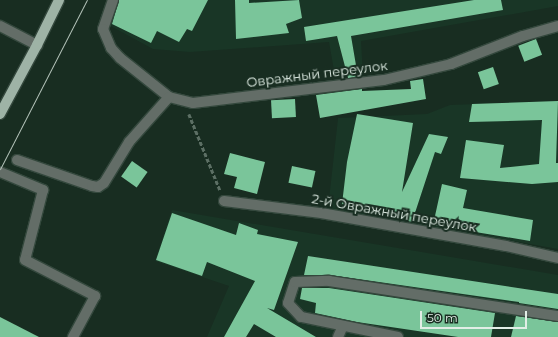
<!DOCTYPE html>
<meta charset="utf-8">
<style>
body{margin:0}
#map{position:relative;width:558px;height:337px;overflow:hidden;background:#182d21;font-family:Montserrat,sans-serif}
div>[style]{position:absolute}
.built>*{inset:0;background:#193626}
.building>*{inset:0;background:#7ac59a;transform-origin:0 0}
.path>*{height:2.5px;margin-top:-1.25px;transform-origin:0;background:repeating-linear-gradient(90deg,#5c6f64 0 4px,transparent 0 6px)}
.roads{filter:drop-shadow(1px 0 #34483d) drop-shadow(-1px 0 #34483d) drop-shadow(0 1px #34483d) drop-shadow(0 -1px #34483d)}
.minor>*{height:10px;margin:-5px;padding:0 5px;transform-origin:5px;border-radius:5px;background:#636d67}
.major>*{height:10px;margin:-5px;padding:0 5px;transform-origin:5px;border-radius:5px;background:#9eb3a6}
.tram>*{height:1px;margin:-0.5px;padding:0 0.5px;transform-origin:0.5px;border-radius:0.5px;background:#b6c5bc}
span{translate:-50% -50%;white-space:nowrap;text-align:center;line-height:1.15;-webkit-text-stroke:4px #182d21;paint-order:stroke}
.street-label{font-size:13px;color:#e1eee6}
.scale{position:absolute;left:420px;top:311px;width:107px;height:18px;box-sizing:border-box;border:2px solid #e1eee6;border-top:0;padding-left:5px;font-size:12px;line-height:14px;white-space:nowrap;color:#e1eee6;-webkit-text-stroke:3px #182d21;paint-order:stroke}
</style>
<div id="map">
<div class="built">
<i style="clip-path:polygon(119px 0,558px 0,558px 6px,361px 41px,363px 75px,335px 76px,329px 42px,190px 52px,153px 49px,107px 24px)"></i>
<i style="clip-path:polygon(558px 101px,558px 249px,328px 208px,338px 118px,427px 114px,450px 105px)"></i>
<i style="clip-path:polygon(172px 210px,558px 275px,558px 337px,207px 337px,229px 286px,155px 261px)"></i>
</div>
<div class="building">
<i style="clip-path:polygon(119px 0,208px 0,192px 31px,187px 29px,179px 42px,157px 31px,151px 43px,112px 24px)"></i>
<i style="clip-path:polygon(235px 0,249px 0,249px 3px,299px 0,302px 18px,286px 24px,289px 33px,236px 39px)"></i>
<i style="clip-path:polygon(474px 0,501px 0,503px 10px,351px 36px,358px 77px,348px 78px,337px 36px,306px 41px,304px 27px)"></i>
<i style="left:536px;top:39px;width:17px;height:19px;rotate:69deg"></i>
<i style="left:493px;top:67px;width:18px;height:16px;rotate:71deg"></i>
<i style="clip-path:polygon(423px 79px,426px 99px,320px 118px,316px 95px,362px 89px,362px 91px,411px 89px,410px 81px)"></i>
<i style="left:295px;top:99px;width:18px;height:24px;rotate:87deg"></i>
<i style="clip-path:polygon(558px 101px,556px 163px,558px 163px,558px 182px,532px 184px,460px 178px,466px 140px,504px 145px,500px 168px,539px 164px,542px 120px,469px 122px,472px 104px)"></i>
<i style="clip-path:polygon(357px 114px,413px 123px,402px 192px,429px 134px,448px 137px,441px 154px,435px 152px,412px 222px,389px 216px,391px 212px,342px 204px,347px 162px)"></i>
<i style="clip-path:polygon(230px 153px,265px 162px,257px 194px,234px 188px,237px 177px,224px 174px)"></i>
<i style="left:132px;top:161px;width:19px;height:19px;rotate:35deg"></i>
<i style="left:292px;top:166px;width:24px;height:17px;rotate:12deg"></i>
<i style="clip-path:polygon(442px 184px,467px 190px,463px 208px,533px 220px,530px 241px,433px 225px)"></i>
<i style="clip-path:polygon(172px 213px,236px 235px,239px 223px,258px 230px,257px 234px,298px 242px,274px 310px,267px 308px,316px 337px,276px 337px,254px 324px,246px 337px,224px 337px,255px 281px,207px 262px,202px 276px,156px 260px)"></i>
<i style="clip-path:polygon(308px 256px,558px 294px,558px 309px,519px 303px,519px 302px,330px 275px,304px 275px)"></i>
<i style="clip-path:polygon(302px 288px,329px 288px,495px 313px,491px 337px,458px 337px,357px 322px,315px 313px,316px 303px,300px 299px)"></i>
<i style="clip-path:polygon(516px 316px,558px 322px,558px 337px,511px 337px)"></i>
<i style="clip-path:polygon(0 317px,39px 337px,0 337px)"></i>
</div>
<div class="path">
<i style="left:189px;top:114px;width:82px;rotate:67.8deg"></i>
</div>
<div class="roads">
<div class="minor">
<i style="left:113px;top:0;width:31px;rotate:109deg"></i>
<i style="left:103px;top:29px;width:21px;rotate:67deg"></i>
<i style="left:111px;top:48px;width:13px;rotate:48deg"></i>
<i style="left:120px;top:58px;width:63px;rotate:38.5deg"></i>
<i style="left:169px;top:97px;width:25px;rotate:14deg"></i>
<i style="left:193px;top:103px;width:192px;rotate:-6.9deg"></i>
<i style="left:384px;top:80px;width:69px;rotate:-13.4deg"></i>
<i style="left:451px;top:64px;width:77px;rotate:-21.3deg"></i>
<i style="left:523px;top:36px;width:36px;rotate:-16deg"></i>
<i style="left:0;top:26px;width:42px;rotate:27.2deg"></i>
<i style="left:17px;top:160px;width:79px;rotate:19.1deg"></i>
<i style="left:92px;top:186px;width:6px;rotate:9deg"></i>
<i style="left:98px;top:187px;width:7px;rotate:-34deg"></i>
<i style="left:104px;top:183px;width:48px;rotate:-58.6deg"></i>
<i style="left:129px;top:142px;width:60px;rotate:-48.4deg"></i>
<i style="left:0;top:172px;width:47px;rotate:22.7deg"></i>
<i style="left:43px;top:190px;width:72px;rotate:104.4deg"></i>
<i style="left:25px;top:260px;width:79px;rotate:27.2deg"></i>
<i style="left:95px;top:296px;width:47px;rotate:118.2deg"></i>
<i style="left:224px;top:201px;width:98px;rotate:7.1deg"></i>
<i style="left:321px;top:213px;width:188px;rotate:10.1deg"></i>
<i style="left:506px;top:246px;width:53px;rotate:13deg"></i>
<i style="left:338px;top:337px;width:12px;rotate:-66deg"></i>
<i style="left:398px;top:337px;width:99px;rotate:-168.3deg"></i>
<i style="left:301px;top:317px;width:19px;rotate:-133deg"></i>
<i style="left:288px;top:303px;width:22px;rotate:-72deg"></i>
<i style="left:295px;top:282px;width:34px;rotate:-2deg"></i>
<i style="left:329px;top:281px;width:232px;rotate:8.7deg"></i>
</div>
<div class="major">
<i style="left:0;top:114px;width:78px;rotate:-61.8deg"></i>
<i style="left:37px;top:45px;width:50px;rotate:-63.9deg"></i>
</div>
</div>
<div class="tram">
<i style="left:0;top:169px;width:190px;rotate:-62.8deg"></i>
</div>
<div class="street-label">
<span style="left:317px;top:74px;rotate:-7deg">Овражный переулок</span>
<span style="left:394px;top:213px;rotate:10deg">2-й Овражный переулок</span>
</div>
<div class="scale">50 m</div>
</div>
